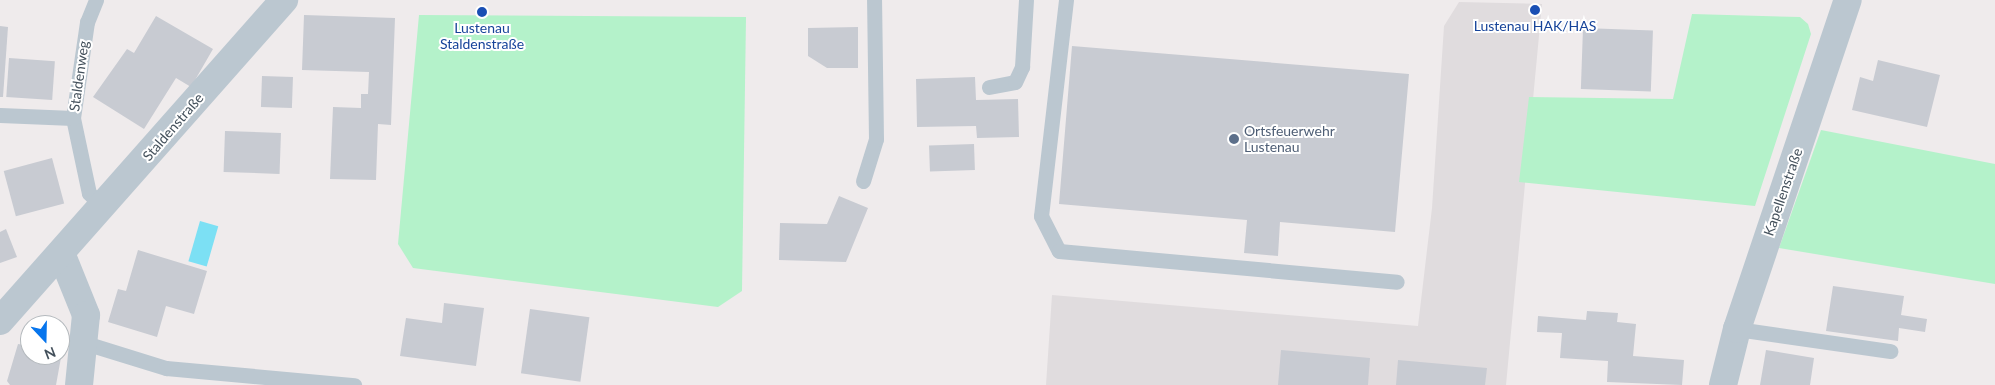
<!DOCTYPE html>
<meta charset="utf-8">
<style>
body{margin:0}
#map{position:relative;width:1995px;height:385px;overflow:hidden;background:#efebec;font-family:Lato,sans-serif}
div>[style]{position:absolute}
.education>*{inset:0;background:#e0dcde}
.green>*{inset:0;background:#b4f2ca}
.water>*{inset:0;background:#7ce0f4;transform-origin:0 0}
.building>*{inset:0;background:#c8cbd2;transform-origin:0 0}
.service>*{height:15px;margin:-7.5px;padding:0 7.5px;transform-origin:7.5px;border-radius:7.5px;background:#bbc7d0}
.minor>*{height:28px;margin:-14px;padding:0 14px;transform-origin:14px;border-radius:14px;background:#bbc7d0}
.dots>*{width:14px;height:14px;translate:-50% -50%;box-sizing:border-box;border:2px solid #fff;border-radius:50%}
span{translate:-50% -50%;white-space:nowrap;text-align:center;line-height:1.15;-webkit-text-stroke:4px #fff;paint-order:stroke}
.transit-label{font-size:14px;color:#164399}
.street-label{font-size:14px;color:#43505b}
.service-label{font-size:14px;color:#4e5e75}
.left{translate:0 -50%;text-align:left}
.north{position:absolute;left:20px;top:315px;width:50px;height:50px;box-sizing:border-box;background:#fff;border:1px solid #b4b9bd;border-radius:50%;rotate:159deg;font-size:14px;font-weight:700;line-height:20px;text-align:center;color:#43505b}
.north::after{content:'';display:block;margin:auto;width:18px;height:22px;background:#0775ed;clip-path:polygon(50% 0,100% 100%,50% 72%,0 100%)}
</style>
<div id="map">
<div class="education">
<i style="clip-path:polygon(1459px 2px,1542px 4px,1506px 385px,1046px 385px,1052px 295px,1418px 326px,1432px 208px,1444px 26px)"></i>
</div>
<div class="green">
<i style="clip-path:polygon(1692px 14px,1800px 17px,1808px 24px,1811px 34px,1755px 206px,1519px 182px,1529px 97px,1673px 99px)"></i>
<i style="clip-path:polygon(419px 15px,746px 17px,742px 291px,718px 307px,413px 268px,398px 244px)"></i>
<i style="clip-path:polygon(1821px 130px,1995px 164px,1995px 284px,1779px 248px)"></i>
</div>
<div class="water">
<i style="left:200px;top:221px;width:19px;height:42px;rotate:16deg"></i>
</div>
<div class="building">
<i style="clip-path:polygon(304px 15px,395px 18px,391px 125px,378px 124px,376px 180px,330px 179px,333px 107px,361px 108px,361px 94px,368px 94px,369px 72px,302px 70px)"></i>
<i style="clip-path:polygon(156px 16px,213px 49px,191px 87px,176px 78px,144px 129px,93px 97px,127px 49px,134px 53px)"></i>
<i style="clip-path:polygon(0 26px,8px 27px,3px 97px,0 97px)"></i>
<i style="clip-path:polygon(858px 27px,858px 68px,827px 68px,808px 56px,808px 28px)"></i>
<i style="left:1583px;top:28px;width:70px;height:61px;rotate:2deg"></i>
<i style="clip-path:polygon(1072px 46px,1409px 74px,1395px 232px,1280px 222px,1278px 256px,1244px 253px,1247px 220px,1059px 204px)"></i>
<i style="left:9px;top:58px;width:46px;height:39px;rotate:4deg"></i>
<i style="clip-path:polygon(1878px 60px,1940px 75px,1927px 127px,1852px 110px,1860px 77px,1873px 81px)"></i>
<i style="left:262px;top:76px;width:31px;height:31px;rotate:2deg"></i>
<i style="clip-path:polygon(975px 77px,976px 100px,1018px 99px,1019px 137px,977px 138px,976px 126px,917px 127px,916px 79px)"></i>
<i style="left:225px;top:131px;width:56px;height:41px;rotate:2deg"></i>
<i style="left:974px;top:144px;width:26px;height:45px;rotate:88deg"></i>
<i style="left:52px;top:158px;width:47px;height:50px;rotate:75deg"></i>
<i style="clip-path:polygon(839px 196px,868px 208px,846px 262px,779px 260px,780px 223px,827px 224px)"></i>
<i style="clip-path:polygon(6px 229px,17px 257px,0 263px,0 232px)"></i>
<i style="clip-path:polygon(138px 250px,207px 271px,194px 314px,166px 306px,157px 337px,108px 322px,118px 289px,126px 291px)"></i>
<i style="clip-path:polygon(1833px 286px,1904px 296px,1901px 315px,1927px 319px,1925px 332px,1899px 328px,1898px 341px,1826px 331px)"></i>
<i style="clip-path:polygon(444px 303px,484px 308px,476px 366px,400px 356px,406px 318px,442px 323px)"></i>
<i style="left:530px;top:309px;width:60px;height:65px;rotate:8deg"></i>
<i style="clip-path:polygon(1587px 311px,1618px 313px,1617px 322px,1636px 324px,1633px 356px,1684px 360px,1682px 385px,1607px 382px,1608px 361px,1560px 358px,1562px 333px,1537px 332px,1538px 316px,1586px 320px)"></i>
<i style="clip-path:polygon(18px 344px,30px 346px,30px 355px,62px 352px,56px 385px,10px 385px,7px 381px)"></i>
<i style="clip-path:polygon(1281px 350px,1370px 358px,1368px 385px,1278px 385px)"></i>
<i style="clip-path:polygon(1766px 350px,1814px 358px,1810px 385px,1760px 385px)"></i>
<i style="clip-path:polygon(1398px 360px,1487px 368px,1485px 385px,1396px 385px)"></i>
</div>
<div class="service">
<i style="left:96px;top:0;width:24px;rotate:112deg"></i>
<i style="left:87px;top:22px;width:97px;rotate:98.3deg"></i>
<i style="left:73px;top:118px;width:77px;rotate:78deg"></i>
<i style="left:89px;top:193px;width:19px;rotate:47deg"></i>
<i style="left:1066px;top:0;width:217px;rotate:96.6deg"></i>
<i style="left:1041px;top:216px;width:39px;rotate:63deg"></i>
<i style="left:1059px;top:251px;width:339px;rotate:5.2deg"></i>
<i style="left:989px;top:87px;width:26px;rotate:-11deg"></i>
<i style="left:1015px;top:82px;width:17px;rotate:-65deg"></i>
<i style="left:1022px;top:67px;width:67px;rotate:-86.6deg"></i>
<i style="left:0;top:115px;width:73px;rotate:2.4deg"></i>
<i style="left:863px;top:181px;width:44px;rotate:-72.8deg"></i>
<i style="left:876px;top:139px;width:139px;rotate:-90.8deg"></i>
<i style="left:1737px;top:329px;width:155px;rotate:8.2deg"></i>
<i style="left:85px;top:343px;width:85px;rotate:17.2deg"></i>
<i style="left:166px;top:368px;width:189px;rotate:5.2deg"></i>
</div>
<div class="minor">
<i style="left:61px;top:253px;width:67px;rotate:68deg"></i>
<i style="left:86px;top:315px;width:70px;rotate:95.7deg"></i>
<i style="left:0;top:321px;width:429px;rotate:-48.5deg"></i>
<i style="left:1723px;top:385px;width:58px;rotate:-76deg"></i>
<i style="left:1737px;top:329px;width:347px;rotate:-71.4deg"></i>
</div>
<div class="dots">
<i style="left:1535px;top:10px;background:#1a4fb4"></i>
<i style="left:482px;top:12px;background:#1a4fb4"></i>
<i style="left:1234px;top:139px;background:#5c6f8a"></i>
</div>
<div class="transit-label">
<span style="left:1535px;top:26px">Lustenau HAK/HAS</span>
<span style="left:482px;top:36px">Lustenau<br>Staldenstraße</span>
</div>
<div class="street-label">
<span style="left:79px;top:76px;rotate:-82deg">Staldenweg</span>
<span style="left:173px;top:127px;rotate:-49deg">Staldenstraße</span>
<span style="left:1783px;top:192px;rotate:-71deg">Kapellenstraße</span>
</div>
<div class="service-label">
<span class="left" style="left:1244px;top:139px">Ortsfeuerwehr<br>Lustenau</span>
</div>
<div class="north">N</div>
</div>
